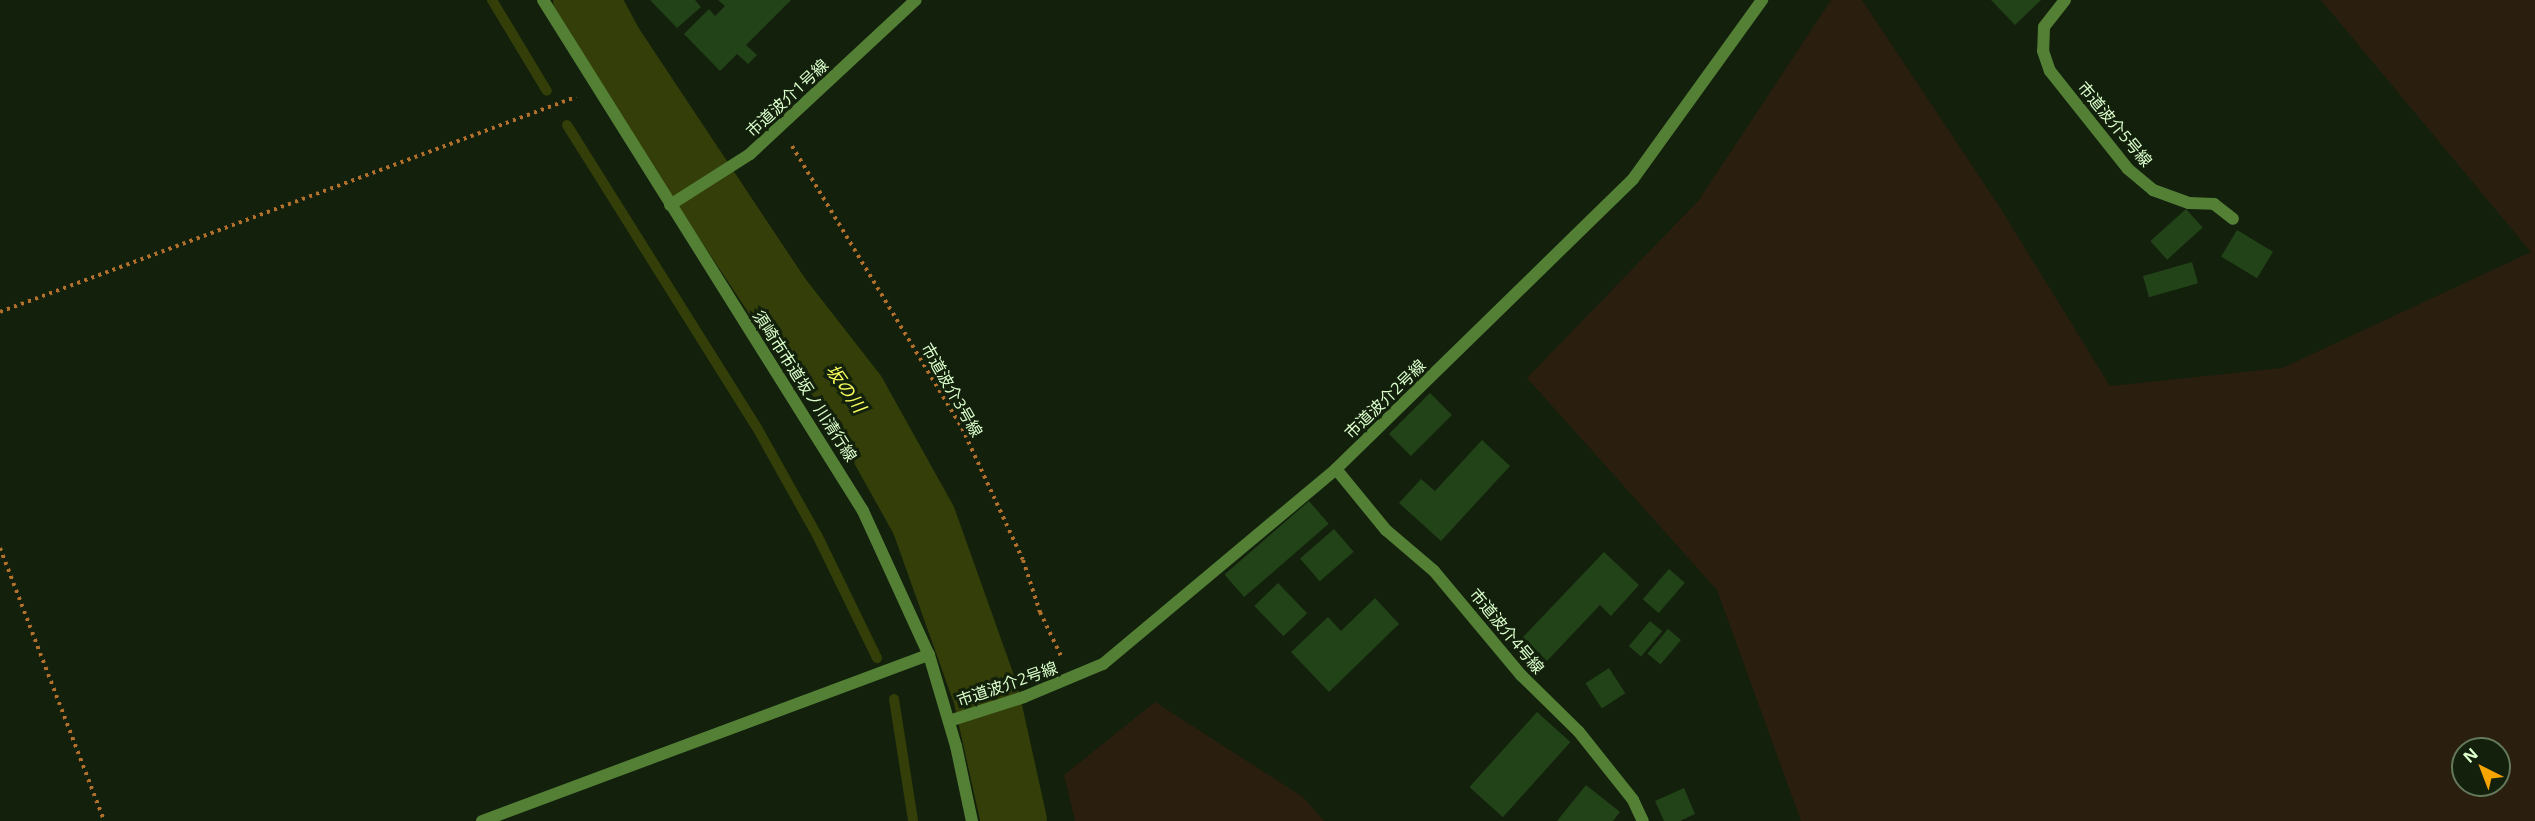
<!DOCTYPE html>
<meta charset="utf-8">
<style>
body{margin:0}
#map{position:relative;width:2535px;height:821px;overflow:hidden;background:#12200c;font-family:"Open Sans","Noto Sans JP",sans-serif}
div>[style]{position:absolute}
.green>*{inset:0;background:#2a1e0f}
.stream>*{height:10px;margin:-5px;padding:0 5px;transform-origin:5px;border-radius:5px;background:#333e08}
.river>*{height:66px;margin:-33px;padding:0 33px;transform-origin:33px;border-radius:33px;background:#333e08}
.building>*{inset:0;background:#224218;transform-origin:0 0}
.path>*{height:4px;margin-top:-2px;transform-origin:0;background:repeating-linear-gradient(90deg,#b3702b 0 3px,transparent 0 7.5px)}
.minor>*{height:12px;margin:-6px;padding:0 6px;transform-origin:6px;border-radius:6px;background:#548036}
.tertiary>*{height:12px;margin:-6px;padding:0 6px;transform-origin:6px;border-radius:6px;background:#548036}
span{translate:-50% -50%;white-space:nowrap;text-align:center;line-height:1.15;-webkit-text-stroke:6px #12200c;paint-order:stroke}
.street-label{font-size:16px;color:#dcffcc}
.water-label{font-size:18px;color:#faff5a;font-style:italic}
.north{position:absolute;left:2451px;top:737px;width:60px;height:60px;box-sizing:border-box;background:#12200c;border:2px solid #637959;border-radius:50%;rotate:318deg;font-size:16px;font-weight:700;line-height:24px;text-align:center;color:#dcffcc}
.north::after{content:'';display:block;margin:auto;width:21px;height:27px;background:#f7a400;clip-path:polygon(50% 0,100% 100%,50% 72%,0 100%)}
</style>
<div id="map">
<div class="green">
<i style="clip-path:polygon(evenodd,1831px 0,1862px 0,1999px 206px,2110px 386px,2282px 368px,2531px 252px,2321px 0,2535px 0,2535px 821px,1801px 821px,1717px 590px,1527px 378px,1699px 200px,1831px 0,2463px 749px,2499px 749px,2499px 785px,2463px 785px,2463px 749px)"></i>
<i style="clip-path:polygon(1155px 702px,1303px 797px,1324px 821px,1075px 821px,1064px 775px)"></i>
</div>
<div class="stream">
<i style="left:492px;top:0;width:106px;rotate:58.9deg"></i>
<i style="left:567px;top:125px;width:355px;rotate:57.9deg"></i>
<i style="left:756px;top:426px;width:125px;rotate:60.8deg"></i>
<i style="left:817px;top:535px;width:137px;rotate:64deg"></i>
<i style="left:894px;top:699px;width:123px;rotate:81.1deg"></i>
</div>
<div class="river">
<i style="left:586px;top:0;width:52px;rotate:61.5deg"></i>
<i style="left:611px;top:46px;width:300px;rotate:56.4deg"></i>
<i style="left:777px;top:296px;width:125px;rotate:52.1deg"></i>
<i style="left:854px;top:395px;width:144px;rotate:60.9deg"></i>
<i style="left:924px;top:521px;width:185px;rotate:70.4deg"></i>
<i style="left:986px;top:695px;width:129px;rotate:77.5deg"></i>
</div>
<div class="building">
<i style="clip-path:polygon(650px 0,695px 0,701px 7px,677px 28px)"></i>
<i style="clip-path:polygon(718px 0,791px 0,746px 45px,757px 55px,748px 64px,737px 54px,720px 71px,684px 34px,709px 9px,715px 16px,725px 6px)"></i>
<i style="clip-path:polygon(1991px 0,2041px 0,2015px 25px)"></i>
<i style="left:2186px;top:209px;width:25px;height:48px;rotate:48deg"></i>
<i style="left:2237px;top:230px;width:42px;height:31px;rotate:31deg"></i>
<i style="left:2192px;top:262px;width:22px;height:51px;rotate:74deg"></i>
<i style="left:1430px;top:393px;width:31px;height:58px;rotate:45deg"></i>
<i style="clip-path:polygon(1482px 440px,1510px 466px,1441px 541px,1399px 503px,1421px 479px,1435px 491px)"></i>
<i style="left:1309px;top:501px;width:30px;height:112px;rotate:49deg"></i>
<i style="left:1334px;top:529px;width:30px;height:45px;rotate:49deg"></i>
<i style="clip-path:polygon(1604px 552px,1639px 585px,1611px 616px,1600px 605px,1547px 661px,1523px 637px)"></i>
<i style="left:1669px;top:569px;width:21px;height:40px;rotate:41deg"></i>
<i style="left:1278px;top:583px;width:42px;height:33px;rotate:46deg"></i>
<i style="clip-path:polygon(1375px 598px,1399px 624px,1329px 692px,1291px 652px,1328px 617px,1341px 631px)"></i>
<i style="left:1650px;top:621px;width:16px;height:33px;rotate:40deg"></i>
<i style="left:1668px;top:629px;width:17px;height:32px;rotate:40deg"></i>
<i style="left:1609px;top:668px;width:30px;height:28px;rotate:57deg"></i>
<i style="left:1537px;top:712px;width:45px;height:101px;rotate:42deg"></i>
<i style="clip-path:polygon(1586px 785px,1620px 812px,1613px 821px,1557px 821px)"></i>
<i style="clip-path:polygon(1684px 788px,1695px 814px,1680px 821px,1664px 821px,1655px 801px)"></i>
</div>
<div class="path">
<i style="left:792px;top:146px;width:329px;rotate:58.9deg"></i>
<i style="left:962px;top:428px;width:145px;rotate:65.2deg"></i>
<i style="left:1023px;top:560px;width:55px;rotate:71.9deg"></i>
<i style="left:1040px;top:612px;width:49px;rotate:64.5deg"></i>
<i style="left:0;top:312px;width:615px;rotate:-20.47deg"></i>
<i style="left:0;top:548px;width:292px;rotate:69.1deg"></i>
</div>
<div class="minor">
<i style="left:2065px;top:0;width:34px;rotate:128deg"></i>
<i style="left:2044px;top:27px;width:24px;rotate:92deg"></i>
<i style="left:2043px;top:51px;width:21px;rotate:71deg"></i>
<i style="left:2050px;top:71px;width:125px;rotate:51.5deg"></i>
<i style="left:2128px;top:169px;width:33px;rotate:40deg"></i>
<i style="left:2153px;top:190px;width:38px;rotate:20deg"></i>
<i style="left:2189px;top:203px;width:25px;rotate:2deg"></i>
<i style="left:2214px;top:204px;width:24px;rotate:38deg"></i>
<i style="left:670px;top:205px;width:95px;rotate:-32.5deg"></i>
<i style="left:750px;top:154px;width:226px;rotate:-42.9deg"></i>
<i style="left:1336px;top:469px;width:79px;rotate:50.7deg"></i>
<i style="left:1386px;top:530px;width:63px;rotate:40.5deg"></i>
<i style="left:1434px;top:571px;width:136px;rotate:50.1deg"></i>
<i style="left:1521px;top:675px;width:81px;rotate:44.5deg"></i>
<i style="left:1579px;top:732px;width:87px;rotate:51.5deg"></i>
<i style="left:1633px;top:800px;width:23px;rotate:65deg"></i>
<i style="left:949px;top:721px;width:79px;rotate:-17.7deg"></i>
<i style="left:1024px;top:697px;width:86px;rotate:-22.7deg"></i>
<i style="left:1103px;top:664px;width:304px;rotate:-39.9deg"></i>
<i style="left:1336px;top:469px;width:415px;rotate:-44.3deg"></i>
<i style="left:1633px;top:179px;width:221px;rotate:-54.2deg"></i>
<i style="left:482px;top:821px;width:477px;rotate:-20.4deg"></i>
</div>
<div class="tertiary">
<i style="left:543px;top:0;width:603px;rotate:57.94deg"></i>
<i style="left:863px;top:511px;width:158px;rotate:65.4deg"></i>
<i style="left:929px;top:655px;width:95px;rotate:73.5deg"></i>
<i style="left:956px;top:746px;width:77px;rotate:78deg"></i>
</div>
<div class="street-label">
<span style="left:787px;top:98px;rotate:-43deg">市道波介1号線</span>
<span style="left:2115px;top:124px;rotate:50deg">市道波介5号線</span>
<span style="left:805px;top:386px;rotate:57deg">須崎市市道坂ノ川清行線</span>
<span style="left:952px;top:390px;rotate:60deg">市道波介3号線</span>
<span style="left:1385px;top:399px;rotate:-44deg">市道波介2号線</span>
<span style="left:1507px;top:631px;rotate:50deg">市道波介4号線</span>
<span style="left:1007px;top:684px;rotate:-19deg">市道波介2号線</span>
</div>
<div class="water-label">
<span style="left:846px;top:388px;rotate:55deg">坂の川</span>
</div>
<div class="north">N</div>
</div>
